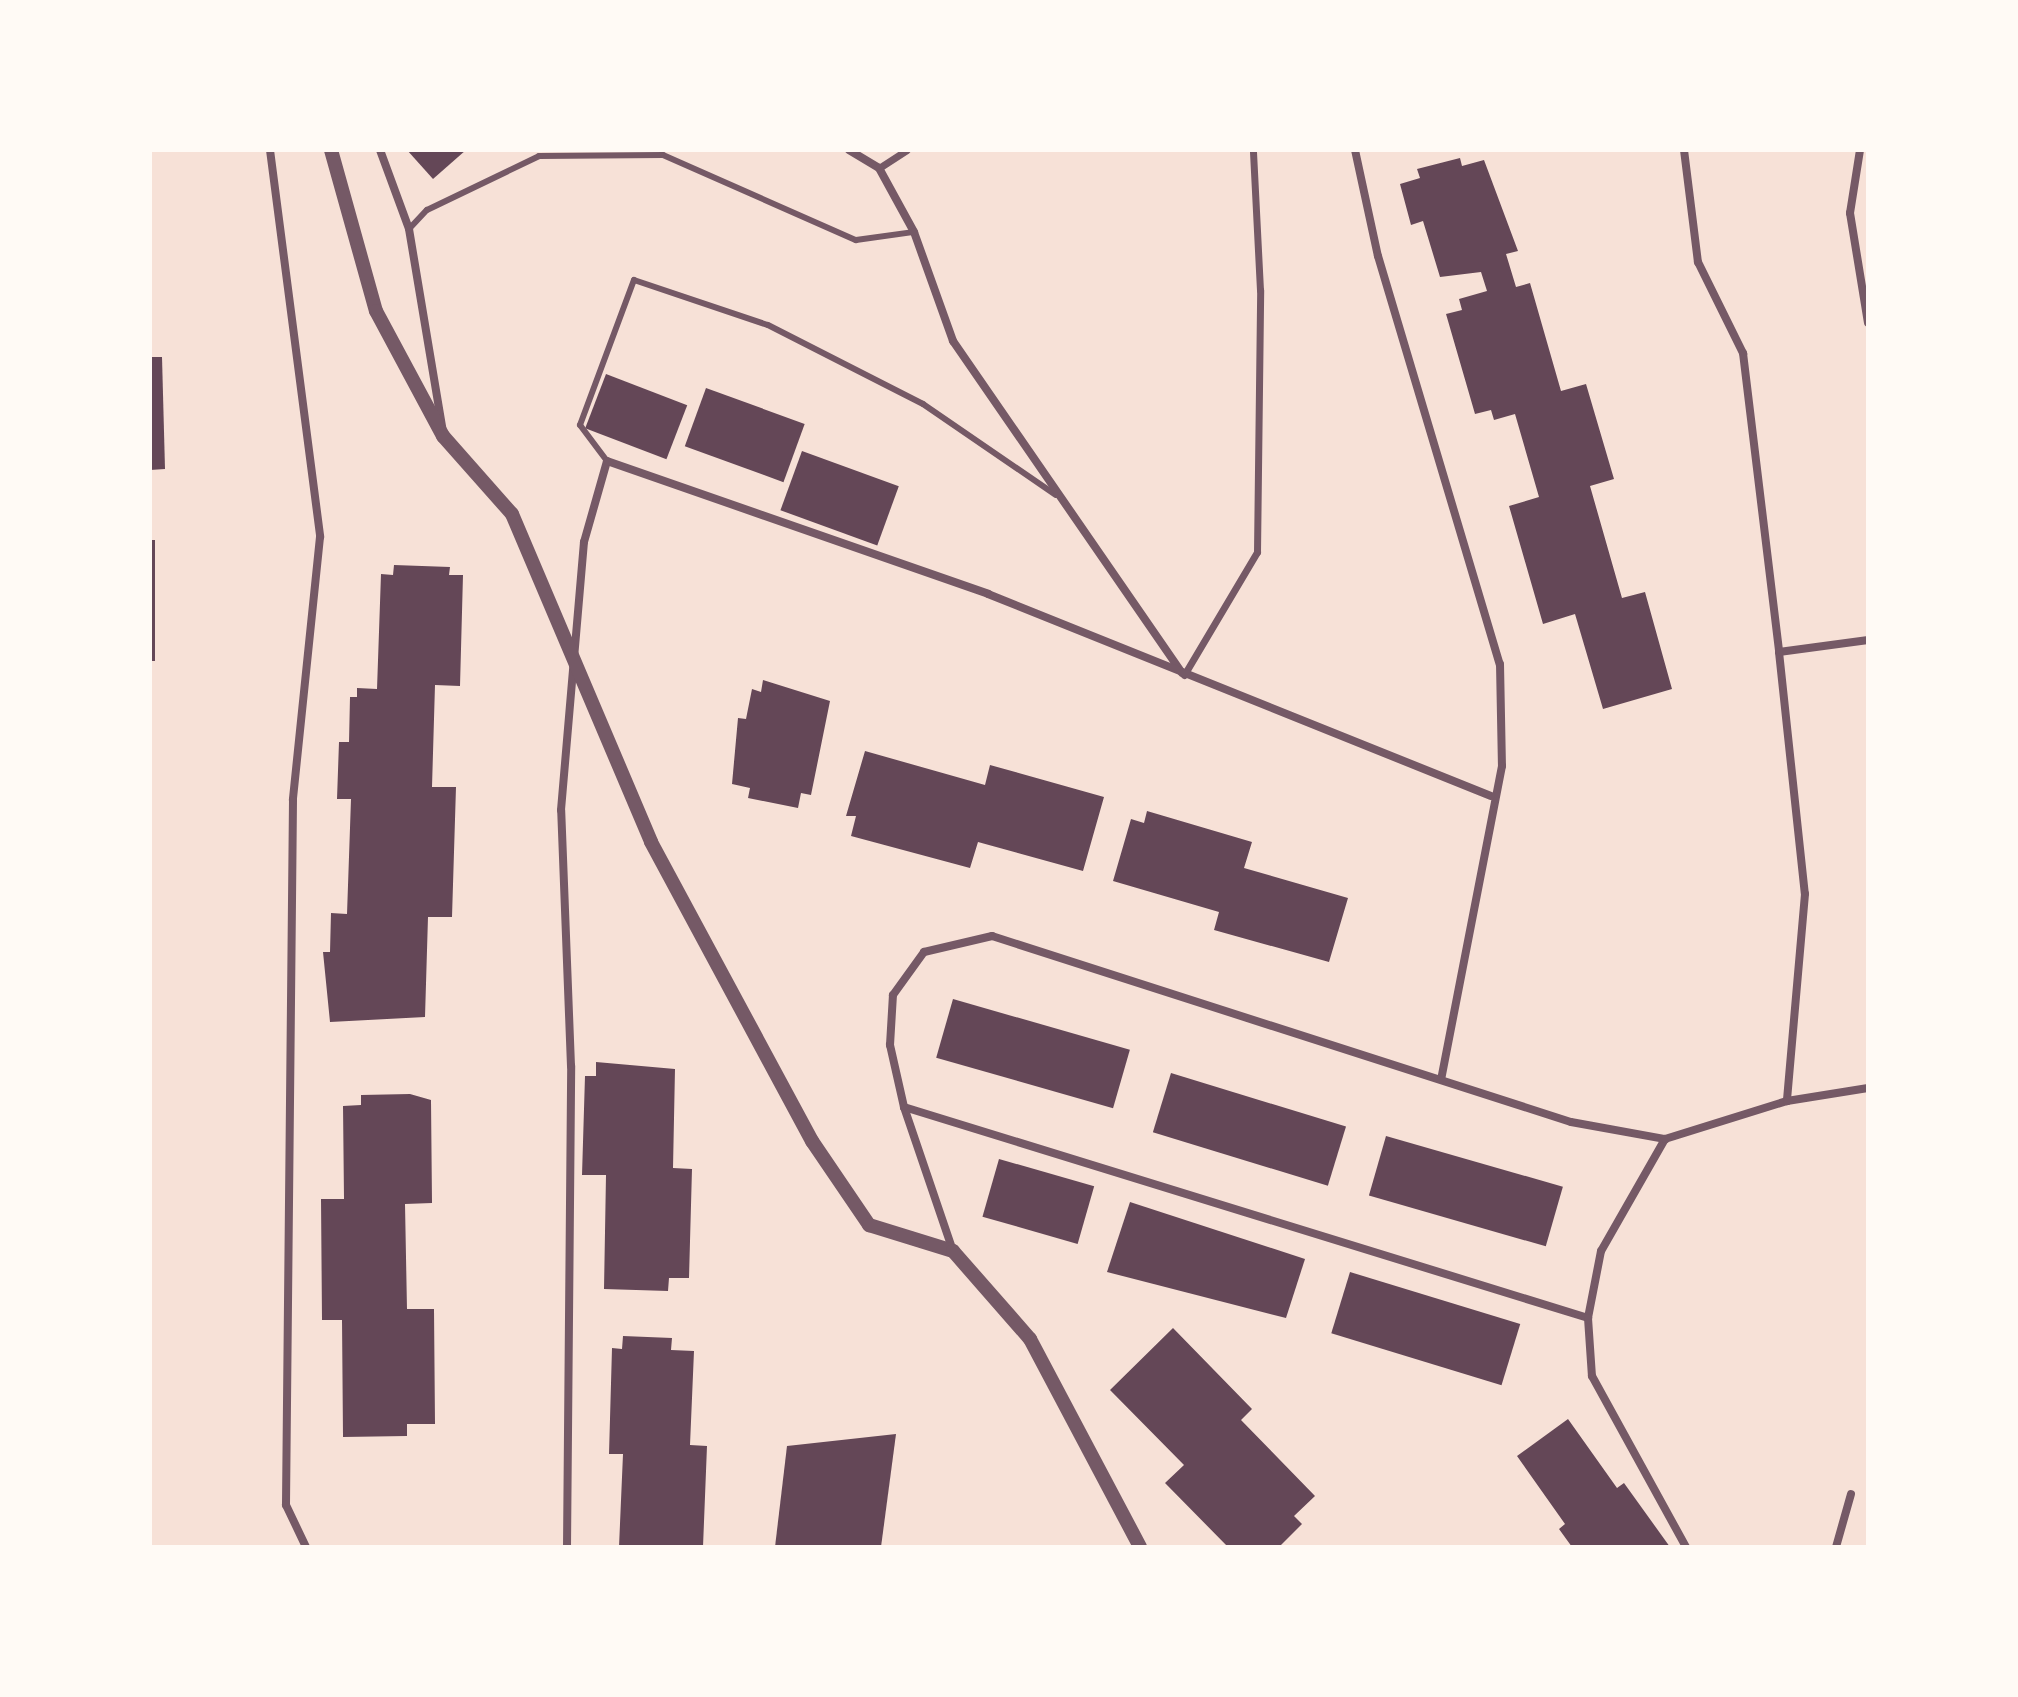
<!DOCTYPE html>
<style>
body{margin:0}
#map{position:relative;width:2018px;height:1697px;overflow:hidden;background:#f7e1d7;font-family:"Titillium Web",sans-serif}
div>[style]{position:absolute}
.building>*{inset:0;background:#644757;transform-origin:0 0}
.service>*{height:6px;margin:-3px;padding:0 3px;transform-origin:3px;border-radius:3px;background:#755966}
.pedestrian>*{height:7px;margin:-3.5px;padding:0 3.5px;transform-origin:3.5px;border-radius:3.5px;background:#755966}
.minor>*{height:8px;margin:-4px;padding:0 4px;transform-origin:4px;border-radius:4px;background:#755966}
.tertiary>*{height:14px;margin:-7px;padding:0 7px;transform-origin:7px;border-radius:7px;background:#755966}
span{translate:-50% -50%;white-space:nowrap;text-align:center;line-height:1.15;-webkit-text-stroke:6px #fffaf5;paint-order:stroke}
.frame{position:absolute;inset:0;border:152px solid #fffaf5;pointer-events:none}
</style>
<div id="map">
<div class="building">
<i style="clip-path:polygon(407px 150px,466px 150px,433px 179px)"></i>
<i style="clip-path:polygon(1460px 158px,1462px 166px,1484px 160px,1518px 251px,1506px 254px,1516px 287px,1530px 283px,1561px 391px,1586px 384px,1614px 479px,1590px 486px,1622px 598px,1645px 592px,1672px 689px,1603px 709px,1575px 614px,1543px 624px,1509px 506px,1539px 497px,1515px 414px,1494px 420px,1491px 410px,1475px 414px,1446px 314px,1462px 310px,1459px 299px,1487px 291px,1481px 272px,1440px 277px,1423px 221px,1411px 225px,1400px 184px,1420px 178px,1417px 169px)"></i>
<i style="clip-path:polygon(150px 357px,162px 357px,165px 469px,150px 470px)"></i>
<i style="left:606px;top:374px;width:87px;height:58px;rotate:21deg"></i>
<i style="left:706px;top:388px;width:105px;height:62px;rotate:20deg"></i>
<i style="left:802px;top:451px;width:103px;height:63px;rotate:20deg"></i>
<i style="left:150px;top:540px;width:5px;height:121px"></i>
<i style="clip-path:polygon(394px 565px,450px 567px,449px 575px,463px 575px,460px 686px,435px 685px,432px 787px,456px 787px,452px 917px,428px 917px,425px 1017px,330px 1022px,323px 952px,330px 952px,331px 913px,347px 914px,351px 799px,337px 799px,339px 742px,349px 742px,350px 697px,357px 697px,357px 688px,377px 689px,381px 574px,393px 575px)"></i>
<i style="clip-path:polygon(763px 680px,830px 701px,811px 795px,801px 793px,798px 808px,748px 798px,750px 788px,732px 784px,738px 718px,746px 719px,752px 689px,761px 692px)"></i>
<i style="clip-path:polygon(865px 751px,985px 785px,990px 765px,1104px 797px,1083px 871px,978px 842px,970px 868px,851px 836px,856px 816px,846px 816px)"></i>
<i style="clip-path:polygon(1147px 811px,1252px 842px,1244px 868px,1348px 898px,1329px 962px,1214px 930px,1219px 912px,1113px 881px,1131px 819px,1144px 823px)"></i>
<i style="left:953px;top:999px;width:184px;height:61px;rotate:16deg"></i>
<i style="clip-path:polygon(596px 1062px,675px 1069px,673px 1168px,692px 1169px,689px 1278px,669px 1278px,668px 1291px,604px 1289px,606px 1175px,582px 1175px,585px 1076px,596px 1076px)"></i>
<i style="left:1171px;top:1073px;width:183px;height:62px;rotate:17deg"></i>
<i style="clip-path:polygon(410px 1094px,431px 1100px,432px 1203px,405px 1204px,407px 1309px,434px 1309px,435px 1424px,407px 1424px,407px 1436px,343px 1437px,342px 1320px,322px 1320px,321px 1199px,344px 1199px,343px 1106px,361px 1105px,361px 1095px)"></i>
<i style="left:1386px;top:1136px;width:184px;height:62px;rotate:16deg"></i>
<i style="left:999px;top:1159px;width:99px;height:60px;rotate:16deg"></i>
<i style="clip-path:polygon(1130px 1202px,1305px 1259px,1286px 1318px,1107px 1272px)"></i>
<i style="left:1350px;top:1272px;width:178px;height:64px;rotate:17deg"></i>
<i style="clip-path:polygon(1173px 1328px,1252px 1409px,1241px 1420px,1315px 1496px,1294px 1516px,1302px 1524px,1279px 1547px,1228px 1547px,1165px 1483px,1184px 1465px,1110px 1390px)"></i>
<i style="clip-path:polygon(623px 1336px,672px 1338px,671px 1350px,694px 1351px,690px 1445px,707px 1446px,703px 1547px,619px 1547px,623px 1454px,609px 1454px,612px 1348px,622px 1349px)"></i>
<i style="clip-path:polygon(1568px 1419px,1617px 1488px,1624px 1483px,1670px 1547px,1572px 1547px,1559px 1529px,1565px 1524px,1517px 1456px)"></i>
<i style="clip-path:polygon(896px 1434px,881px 1547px,775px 1547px,787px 1446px)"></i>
</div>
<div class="service">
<i style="left:409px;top:229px;width:26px;rotate:-47deg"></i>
<i style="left:427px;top:210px;width:124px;rotate:-25.7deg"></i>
<i style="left:539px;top:156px;width:124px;rotate:-0.5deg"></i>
<i style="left:663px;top:155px;width:211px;rotate:23.8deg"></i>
<i style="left:856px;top:240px;width:59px;rotate:-7.9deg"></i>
<i style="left:607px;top:461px;width:45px;rotate:-126.9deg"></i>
<i style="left:580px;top:425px;width:155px;rotate:-69.6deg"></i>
<i style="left:634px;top:280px;width:141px;rotate:18.6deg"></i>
<i style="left:768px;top:325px;width:174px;rotate:27deg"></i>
<i style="left:923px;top:404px;width:161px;rotate:34.4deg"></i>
</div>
<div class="pedestrian">
<i style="left:879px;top:168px;width:33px;rotate:-33deg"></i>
<i style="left:1184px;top:675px;width:143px;rotate:-59.3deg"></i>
<i style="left:1257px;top:552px;width:262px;rotate:-89.3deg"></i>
<i style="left:1260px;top:290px;width:140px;rotate:-92.9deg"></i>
</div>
<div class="minor">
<i style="left:270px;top:150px;width:390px;rotate:82.6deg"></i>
<i style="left:320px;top:537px;width:264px;rotate:95.9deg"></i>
<i style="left:293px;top:800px;width:705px;rotate:90.57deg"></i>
<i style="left:286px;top:1505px;width:47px;rotate:64.5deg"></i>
<i style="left:380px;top:150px;width:84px;rotate:69.8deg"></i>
<i style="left:409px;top:229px;width:201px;rotate:80.5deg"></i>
<i style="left:849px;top:150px;width:35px;rotate:31deg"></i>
<i style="left:879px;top:168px;width:73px;rotate:61.3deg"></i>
<i style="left:914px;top:232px;width:116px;rotate:70.3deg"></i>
<i style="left:953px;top:341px;width:403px;rotate:55.4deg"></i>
<i style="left:1355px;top:150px;width:108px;rotate:77.8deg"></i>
<i style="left:1378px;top:256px;width:426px;rotate:73.4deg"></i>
<i style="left:1500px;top:664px;width:102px;rotate:88.9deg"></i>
<i style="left:1502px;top:766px;width:319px;rotate:101deg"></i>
<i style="left:1684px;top:150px;width:113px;rotate:82.9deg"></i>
<i style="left:1698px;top:262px;width:102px;rotate:63.7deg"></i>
<i style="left:1743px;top:353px;width:301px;rotate:83.1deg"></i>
<i style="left:1779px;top:652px;width:243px;rotate:83.9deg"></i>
<i style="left:1805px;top:894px;width:208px;rotate:95deg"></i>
<i style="left:1860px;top:150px;width:64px;rotate:99deg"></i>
<i style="left:1850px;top:213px;width:111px;rotate:80.7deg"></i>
<i style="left:1779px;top:652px;width:90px;rotate:-7.7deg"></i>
<i style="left:904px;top:1107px;width:716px;rotate:17.14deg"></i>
<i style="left:1665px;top:1139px;width:129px;rotate:119.7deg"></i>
<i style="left:1601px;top:1251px;width:68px;rotate:101deg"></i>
<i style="left:1588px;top:1318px;width:58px;rotate:86.1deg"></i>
<i style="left:1592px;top:1376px;width:195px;rotate:61.2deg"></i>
<i style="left:953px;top:1251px;width:152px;rotate:-108.8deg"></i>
<i style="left:904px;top:1107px;width:64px;rotate:-102.7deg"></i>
<i style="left:890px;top:1045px;width:50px;rotate:-86.6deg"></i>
<i style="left:893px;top:995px;width:53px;rotate:-54.2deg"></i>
<i style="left:924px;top:952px;width:70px;rotate:-13.2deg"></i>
<i style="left:992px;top:936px;width:608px;rotate:17.81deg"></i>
<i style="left:1571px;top:1122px;width:96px;rotate:10.3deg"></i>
<i style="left:1665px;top:1139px;width:128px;rotate:-17.3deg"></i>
<i style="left:1787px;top:1101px;width:82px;rotate:-9.1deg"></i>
<i style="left:567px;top:1547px;width:481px;rotate:-89.5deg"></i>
<i style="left:571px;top:1066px;width:256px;rotate:-92.2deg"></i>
<i style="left:561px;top:810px;width:269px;rotate:-85.1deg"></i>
<i style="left:584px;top:542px;width:84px;rotate:-74.1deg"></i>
<i style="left:607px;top:461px;width:404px;rotate:19.2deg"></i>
<i style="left:988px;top:594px;width:542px;rotate:21.88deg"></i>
<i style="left:1836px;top:1547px;width:55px;rotate:-74.2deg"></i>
</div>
<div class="tertiary">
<i style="left:331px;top:150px;width:167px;rotate:74.4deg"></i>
<i style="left:376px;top:311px;width:142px;rotate:61.8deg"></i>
<i style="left:443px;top:436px;width:104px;rotate:48.5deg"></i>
<i style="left:512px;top:514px;width:356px;rotate:67deg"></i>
<i style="left:651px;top:842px;width:340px;rotate:61.7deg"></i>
<i style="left:812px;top:1141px;width:102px;rotate:55.8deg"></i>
<i style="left:869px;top:1225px;width:88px;rotate:17.2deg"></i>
<i style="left:953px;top:1251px;width:117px;rotate:48.8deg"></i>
<i style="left:1030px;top:1339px;width:235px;rotate:62.1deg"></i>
</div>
<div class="frame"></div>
</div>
